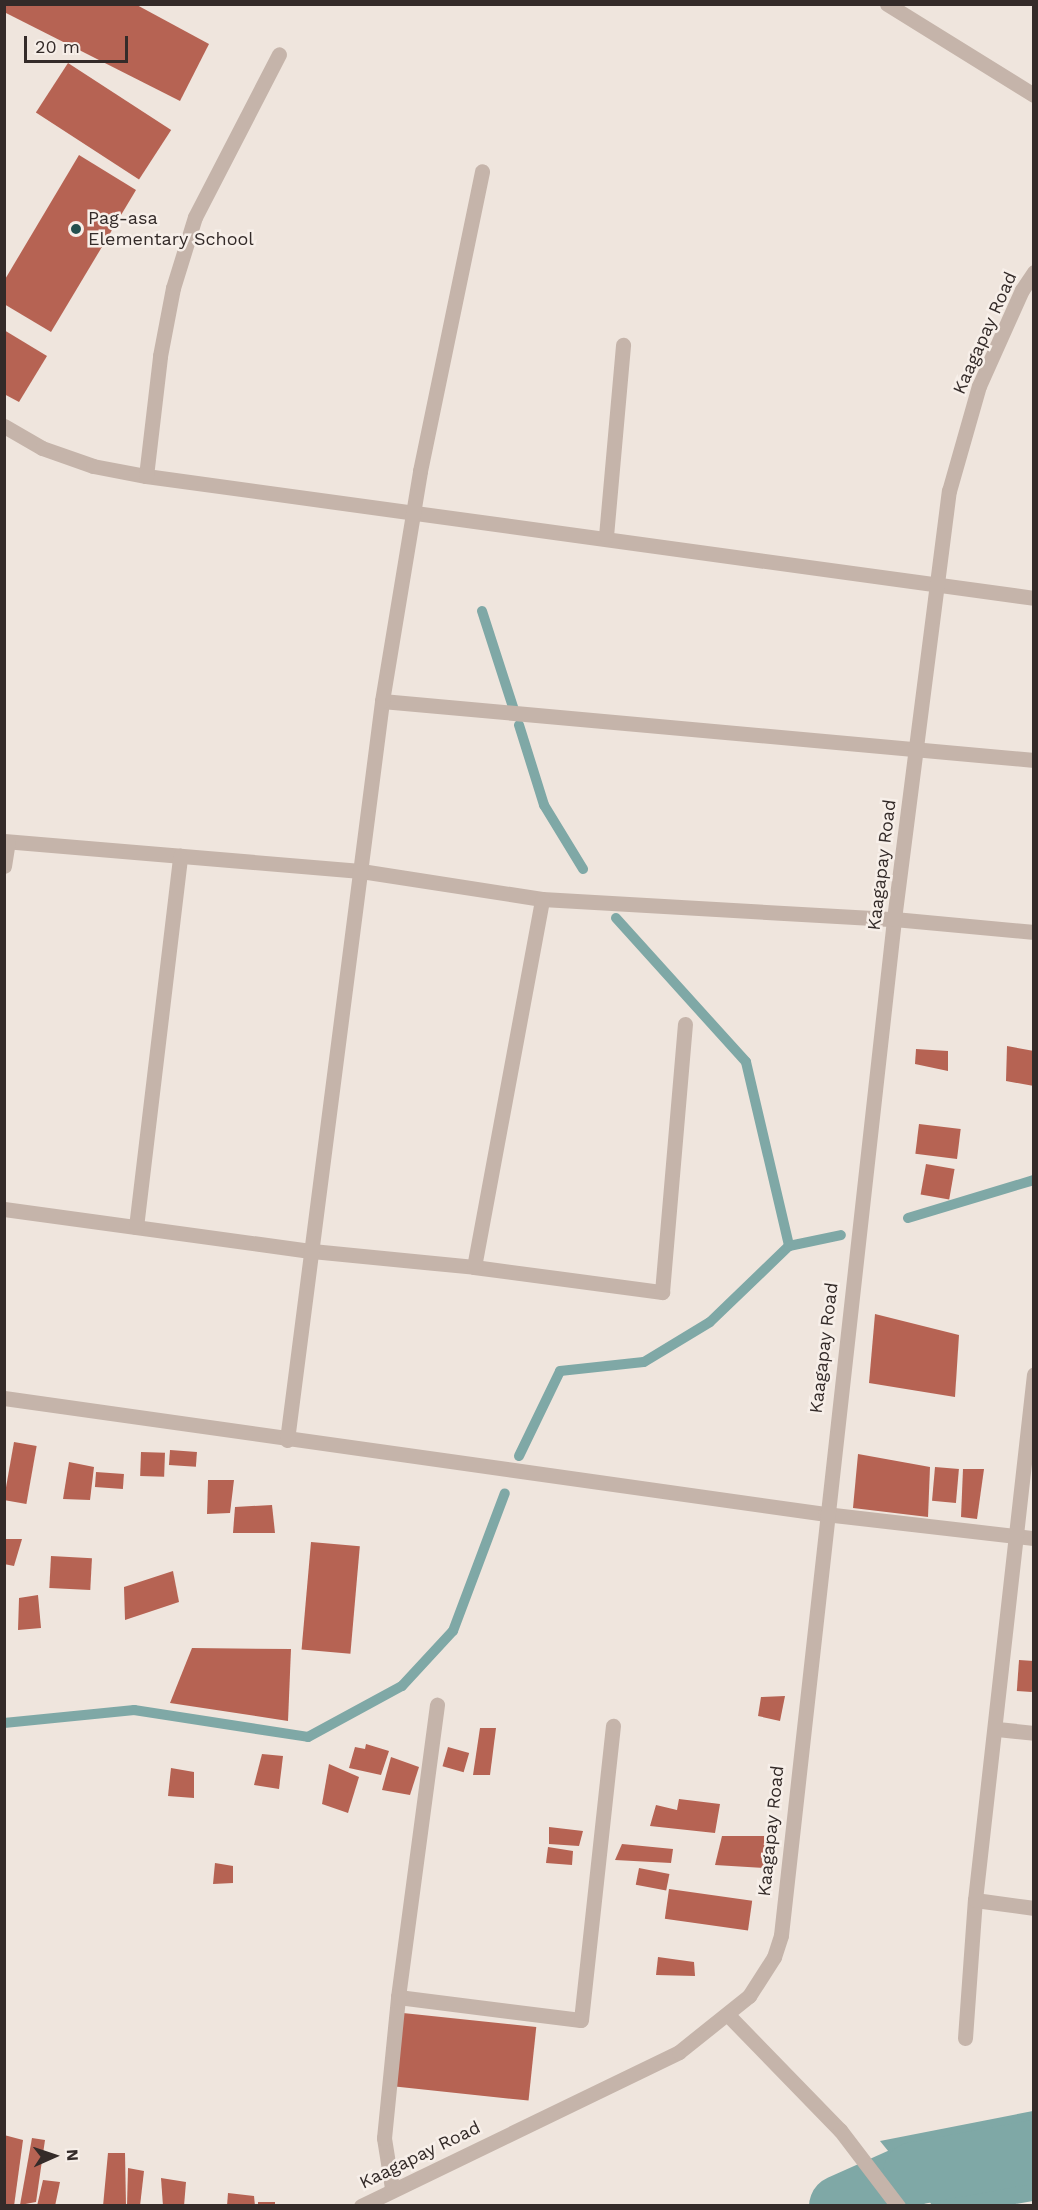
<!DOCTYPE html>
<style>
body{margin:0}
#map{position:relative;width:1038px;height:2210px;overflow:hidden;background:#efe5dd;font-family:"Work Sans",sans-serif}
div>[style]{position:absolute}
.water>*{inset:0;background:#7fa8a6}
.stream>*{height:10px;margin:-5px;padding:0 5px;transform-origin:5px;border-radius:5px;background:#7fa8a6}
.river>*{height:63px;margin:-31.5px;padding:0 31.5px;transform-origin:31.5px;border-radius:31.5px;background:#7fa8a6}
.building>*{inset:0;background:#b66353;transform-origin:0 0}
.minor>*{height:15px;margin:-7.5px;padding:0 7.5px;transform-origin:7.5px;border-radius:7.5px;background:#c5b4aa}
.dots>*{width:16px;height:16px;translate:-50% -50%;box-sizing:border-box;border:3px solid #f7efe9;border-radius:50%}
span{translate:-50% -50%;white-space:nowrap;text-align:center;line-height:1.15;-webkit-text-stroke:5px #f7efe9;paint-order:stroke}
.poi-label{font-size:18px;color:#342b29}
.left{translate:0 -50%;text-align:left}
.street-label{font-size:18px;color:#342b29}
.frame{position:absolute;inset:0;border:6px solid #342b29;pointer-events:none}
.north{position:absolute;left:24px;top:2126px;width:60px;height:60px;-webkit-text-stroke:4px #f7efe9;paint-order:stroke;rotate:87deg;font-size:16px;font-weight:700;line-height:24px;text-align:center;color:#342b29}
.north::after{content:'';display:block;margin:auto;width:21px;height:27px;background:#342b29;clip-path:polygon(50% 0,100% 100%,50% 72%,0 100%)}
.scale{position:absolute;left:24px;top:36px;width:104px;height:27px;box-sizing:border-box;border:3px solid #342b29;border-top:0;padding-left:8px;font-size:18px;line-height:21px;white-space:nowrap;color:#342b29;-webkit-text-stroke:4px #f7efe9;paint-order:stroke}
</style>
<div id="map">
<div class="water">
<i style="clip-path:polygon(1033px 2111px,1033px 2201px,1010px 2205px,932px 2205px,880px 2141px)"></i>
</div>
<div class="stream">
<i style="left:482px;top:611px;width:101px;rotate:72.1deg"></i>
<i style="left:519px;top:725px;width:84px;rotate:72.6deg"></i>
<i style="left:544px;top:805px;width:75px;rotate:58.6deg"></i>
<i style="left:616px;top:918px;width:194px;rotate:47.9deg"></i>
<i style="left:746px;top:1062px;width:189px;rotate:76.8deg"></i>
<i style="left:908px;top:1218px;width:132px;rotate:-16.8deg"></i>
<i style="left:519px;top:1456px;width:94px;rotate:-64.2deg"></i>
<i style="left:560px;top:1371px;width:84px;rotate:-6.1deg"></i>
<i style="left:644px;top:1362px;width:77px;rotate:-31.2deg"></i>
<i style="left:710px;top:1322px;width:110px;rotate:-43.9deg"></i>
<i style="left:789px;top:1246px;width:53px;rotate:-11.9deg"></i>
<i style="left:4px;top:1723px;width:131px;rotate:-5.7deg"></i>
<i style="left:134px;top:1710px;width:176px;rotate:8.8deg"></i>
<i style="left:308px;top:1737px;width:107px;rotate:-28.5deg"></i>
<i style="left:402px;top:1686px;width:75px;rotate:-47.2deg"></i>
<i style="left:453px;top:1631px;width:147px;rotate:-69.4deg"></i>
</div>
<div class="river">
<i style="left:840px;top:2206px;width:81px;rotate:-24deg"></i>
<i style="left:914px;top:2173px;width:122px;rotate:-10.4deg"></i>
</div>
<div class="building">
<i style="clip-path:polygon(4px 4px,135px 4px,209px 44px,180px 101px,4px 12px)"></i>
<i style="left:68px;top:63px;width:123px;height:59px;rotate:33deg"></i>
<i style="clip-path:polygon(79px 155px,136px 190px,51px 332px,4px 304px,4px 281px)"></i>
<i style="clip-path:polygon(4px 330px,47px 356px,19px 402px,4px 394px)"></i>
<i style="clip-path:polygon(1007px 1046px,1034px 1051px,1034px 1086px,1006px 1081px)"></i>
<i style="clip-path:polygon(916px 1049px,948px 1051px,948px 1071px,915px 1064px)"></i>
<i style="left:919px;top:1124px;width:42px;height:30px;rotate:7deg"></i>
<i style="left:926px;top:1164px;width:29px;height:31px;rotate:10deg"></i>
<i style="clip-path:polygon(875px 1314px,959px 1335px,955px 1397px,869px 1383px)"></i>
<i style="left:14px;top:1442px;width:23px;height:59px;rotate:10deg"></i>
<i style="left:170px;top:1450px;width:27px;height:15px;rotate:4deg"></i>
<i style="left:141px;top:1452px;width:24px;height:24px;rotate:2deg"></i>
<i style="clip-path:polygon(858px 1454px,930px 1467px,928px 1517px,853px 1508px)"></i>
<i style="clip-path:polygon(69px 1462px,94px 1467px,90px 1500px,63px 1499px)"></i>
<i style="left:935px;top:1467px;width:24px;height:34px;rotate:5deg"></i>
<i style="clip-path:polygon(963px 1469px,984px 1469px,977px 1519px,961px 1517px)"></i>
<i style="left:96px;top:1472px;width:28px;height:15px;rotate:4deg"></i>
<i style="clip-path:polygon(208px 1480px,234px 1480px,230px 1513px,207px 1514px)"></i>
<i style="clip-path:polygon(272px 1505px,275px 1533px,233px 1533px,235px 1507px)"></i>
<i style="clip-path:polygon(4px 1539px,22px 1539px,14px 1566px,4px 1564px)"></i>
<i style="left:311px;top:1542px;width:49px;height:108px;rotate:5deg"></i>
<i style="left:51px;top:1556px;width:41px;height:32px;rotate:3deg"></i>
<i style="clip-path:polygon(173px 1571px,179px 1602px,125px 1620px,124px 1587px)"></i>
<i style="clip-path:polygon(38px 1595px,41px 1628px,18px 1630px,19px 1598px)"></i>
<i style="clip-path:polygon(192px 1648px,291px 1649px,288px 1721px,170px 1703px)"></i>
<i style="left:1019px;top:1660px;width:15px;height:31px;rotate:4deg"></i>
<i style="clip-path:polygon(785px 1696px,780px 1721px,758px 1716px,761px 1697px)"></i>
<i style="clip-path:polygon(480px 1728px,496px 1728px,490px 1775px,473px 1775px)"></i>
<i style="clip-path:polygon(366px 1744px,389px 1751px,381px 1775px,349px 1768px,355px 1747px,365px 1749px)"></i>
<i style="left:448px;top:1747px;width:22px;height:20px;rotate:16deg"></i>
<i style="clip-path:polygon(262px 1754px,283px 1756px,279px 1789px,254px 1785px)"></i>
<i style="clip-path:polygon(391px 1757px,419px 1767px,410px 1795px,382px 1790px)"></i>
<i style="clip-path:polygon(329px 1764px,359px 1777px,348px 1813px,322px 1804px)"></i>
<i style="clip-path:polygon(171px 1768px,194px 1772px,194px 1798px,168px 1796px)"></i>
<i style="clip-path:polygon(679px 1799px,720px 1804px,715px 1833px,650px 1826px,656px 1805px,677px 1810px)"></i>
<i style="clip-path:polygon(549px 1827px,583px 1831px,579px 1846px,549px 1844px)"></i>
<i style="clip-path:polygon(722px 1836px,764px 1836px,765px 1868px,715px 1865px)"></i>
<i style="clip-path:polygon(622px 1844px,673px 1849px,671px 1863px,615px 1860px)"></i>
<i style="clip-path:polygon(548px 1847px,573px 1851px,572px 1865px,546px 1863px)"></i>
<i style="clip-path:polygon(215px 1863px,233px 1866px,233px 1883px,213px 1884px)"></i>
<i style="left:639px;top:1868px;width:31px;height:17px;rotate:11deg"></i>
<i style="left:669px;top:1889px;width:84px;height:30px;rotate:8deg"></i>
<i style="clip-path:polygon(658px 1957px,694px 1962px,695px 1976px,656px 1975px)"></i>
<i style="left:403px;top:2013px;width:134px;height:74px;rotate:6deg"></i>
<i style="clip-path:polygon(4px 2135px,23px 2140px,14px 2206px,4px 2206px)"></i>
<i style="clip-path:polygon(32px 2138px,45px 2140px,36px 2202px,20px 2205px)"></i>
<i style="clip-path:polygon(108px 2153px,125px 2153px,126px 2206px,103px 2206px)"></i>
<i style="clip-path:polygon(128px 2168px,144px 2171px,140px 2206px,127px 2206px)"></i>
<i style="clip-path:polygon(161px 2178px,186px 2182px,184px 2206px,163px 2206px)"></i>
<i style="clip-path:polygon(43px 2180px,60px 2182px,55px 2206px,37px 2206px)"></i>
<i style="clip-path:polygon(228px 2193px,254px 2196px,255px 2206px,227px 2206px)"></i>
<i style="left:258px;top:2202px;width:17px;height:4px"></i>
</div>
<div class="minor">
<i style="left:887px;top:4px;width:173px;rotate:31.8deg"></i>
<i style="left:4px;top:426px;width:44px;rotate:30.1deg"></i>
<i style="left:42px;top:448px;width:54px;rotate:19.4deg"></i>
<i style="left:93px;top:466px;width:54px;rotate:10.7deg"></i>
<i style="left:146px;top:476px;width:896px;rotate:7.82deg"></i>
<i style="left:146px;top:476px;width:121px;rotate:-83.3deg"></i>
<i style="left:160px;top:356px;width:69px;rotate:-79.2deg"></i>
<i style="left:173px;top:288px;width:74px;rotate:-72.8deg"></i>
<i style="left:195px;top:217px;width:183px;rotate:-62.7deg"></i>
<i style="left:606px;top:536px;width:192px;rotate:-84.9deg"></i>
<i style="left:382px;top:701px;width:655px;rotate:5.17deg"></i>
<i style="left:4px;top:841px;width:358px;rotate:4.8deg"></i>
<i style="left:361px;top:871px;width:183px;rotate:8.8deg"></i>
<i style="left:542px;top:899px;width:353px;rotate:3.3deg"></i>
<i style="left:894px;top:919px;width:141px;rotate:5.3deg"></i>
<i style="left:4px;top:866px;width:24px;rotate:-81deg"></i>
<i style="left:4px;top:1209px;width:311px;rotate:7.8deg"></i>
<i style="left:312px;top:1251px;width:163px;rotate:5.6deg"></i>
<i style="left:474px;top:1267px;width:190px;rotate:7.6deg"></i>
<i style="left:662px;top:1292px;width:269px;rotate:-85.1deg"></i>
<i style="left:136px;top:1227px;width:374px;rotate:-83.2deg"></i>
<i style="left:474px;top:1267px;width:374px;rotate:-79.5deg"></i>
<i style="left:4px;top:1398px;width:829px;rotate:8.04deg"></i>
<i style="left:825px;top:1514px;width:210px;rotate:6.6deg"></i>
<i style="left:287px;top:1440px;width:745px;rotate:-82.67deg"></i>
<i style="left:382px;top:701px;width:233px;rotate:-80.6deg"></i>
<i style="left:420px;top:471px;width:306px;rotate:-78.3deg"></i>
<i style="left:997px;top:1729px;width:37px;rotate:6deg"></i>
<i style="left:975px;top:1900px;width:60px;rotate:7.7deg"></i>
<i style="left:398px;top:1997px;width:184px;rotate:7.2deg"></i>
<i style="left:581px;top:2020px;width:296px;rotate:-83.8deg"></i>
<i style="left:728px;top:2015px;width:161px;rotate:45.8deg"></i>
<i style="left:840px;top:2130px;width:96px;rotate:52.7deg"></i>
<i style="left:965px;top:2038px;width:138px;rotate:-85.9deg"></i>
<i style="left:975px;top:1900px;width:529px;rotate:-83.6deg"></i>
<i style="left:392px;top:2188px;width:51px;rotate:-99.1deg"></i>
<i style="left:384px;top:2138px;width:142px;rotate:-84.3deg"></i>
<i style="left:398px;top:1997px;width:295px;rotate:-82.4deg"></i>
<i style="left:361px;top:2206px;width:353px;rotate:-25.8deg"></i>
<i style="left:679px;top:2052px;width:90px;rotate:-38.7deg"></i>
<i style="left:749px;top:1996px;width:46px;rotate:-57.3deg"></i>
<i style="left:774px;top:1957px;width:23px;rotate:-72deg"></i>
<i style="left:781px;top:1935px;width:1022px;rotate:-83.65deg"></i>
<i style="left:894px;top:919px;width:432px;rotate:-82.7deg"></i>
<i style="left:949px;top:491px;width:109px;rotate:-74.1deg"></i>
<i style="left:979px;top:386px;width:105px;rotate:-65.9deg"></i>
<i style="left:1022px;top:290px;width:22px;rotate:-56deg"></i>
</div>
<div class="dots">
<i style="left:76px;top:229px;background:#24504f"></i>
</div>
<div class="poi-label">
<span class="left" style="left:88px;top:229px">Pag-asa<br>Elementary School</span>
</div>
<div class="street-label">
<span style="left:985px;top:333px;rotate:-66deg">Kaagapay Road</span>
<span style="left:882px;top:865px;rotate:-83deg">Kaagapay Road</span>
<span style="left:824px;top:1348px;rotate:-83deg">Kaagapay Road</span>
<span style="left:771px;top:1831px;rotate:-84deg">Kaagapay Road</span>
<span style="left:420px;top:2155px;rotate:-26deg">Kaagapay Road</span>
</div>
<div class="frame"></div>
<div class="north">N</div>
<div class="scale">20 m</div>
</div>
